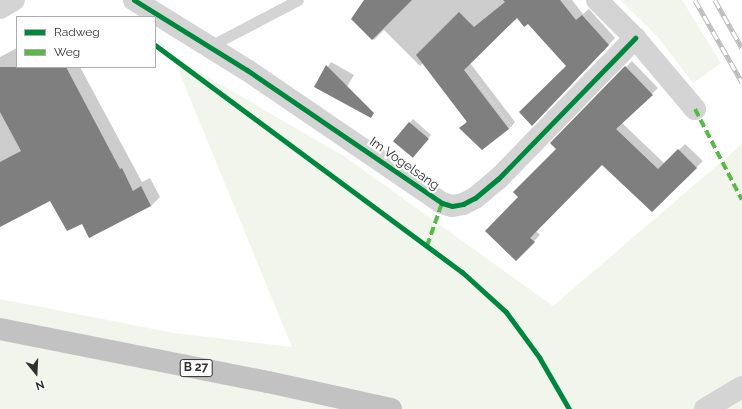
<!DOCTYPE html>
<style>
body{margin:0}
#map{position:relative;width:742px;height:409px;overflow:hidden;background:#fff;font-family:Raleway,sans-serif}
div>[style]{position:absolute}
.green>*{inset:0;background:#f1f5ec}
.shadow>*{inset:0;background:#0003}
.building>*{inset:0;background:#7f7f7f;transform-origin:0 0}
.path>*{height:2.5px;margin-top:-1.25px;transform-origin:0;background:repeating-linear-gradient(90deg,#d4d4d4 0 2px,transparent 0 4px)}
.lane>*{height:11px;margin:-5.5px;padding:0 5.5px;transform-origin:5.5px;border-radius:5.5px;background:#d4d4d4}
.street>*{height:22px;margin:-11px;padding:0 11px;transform-origin:11px;border-radius:11px;background:#d4d4d4}
.highway>*{height:22px;margin:-11px;padding:0 11px;transform-origin:11px;border-radius:11px;background:#c2c2c2}
.rail>*{height:4.5px;margin-top:-2.25px;transform-origin:0;background:repeating-linear-gradient(90deg,#fff 0 9px,#bcbcbc 0 18px);box-sizing:border-box;border-block:1px solid #bcbcbc}
.quiet>*{height:4px;margin-top:-2px;transform-origin:0;background:repeating-linear-gradient(90deg,#58b947 0 8px,transparent 0 12px)}
.cycleway>*{height:5px;margin:-2.5px;padding:0 2.5px;transform-origin:2.5px;border-radius:2.5px;background:#00873e}
span{translate:-50% -50%;white-space:nowrap;text-align:center;line-height:1.15;-webkit-text-stroke:4px #fff;paint-order:stroke}
.shield-label span{padding:1px 3px;background:#fff;border:1px solid;border-radius:3px;-webkit-text-stroke-width:0}
.shield-label{font-size:12px;color:#303030;font-weight:700}
.street-label{font-size:13px;color:#303030}
.legend{position:absolute;left:16px;top:16px;width:140px;height:52px;box-sizing:border-box;background:#fff;border:1px solid #acacac;margin:0;padding:5px 7px;list-style:none;font-size:12px;color:#303030}
.legend li{display:flex;align-items:center;gap:8px;height:20px}
.legend b{width:20px;border:1px solid #acacac}
.north{position:absolute;left:16px;top:353px;width:40px;height:40px;-webkit-text-stroke:3px #fff;paint-order:stroke;rotate:162deg;font-size:11px;font-weight:700;line-height:16px;text-align:center;color:#303030}
.north::after{content:'';display:block;margin:auto;width:14px;height:18px;background:#303030;clip-path:polygon(50% 0,100% 100%,50% 72%,0 100%)}
</style>
<div id="map">
<div class="green">
<i style="clip-path:polygon(620px 0,682px 0,721px 63px,693px 83px,657px 36px)"></i>
<i style="clip-path:polygon(173px 57px,344px 156px,553px 306px,742px 144px,742px 409px,0 409px,0 299px,174px 333px,292px 347px)"></i>
</div>
<div class="shadow">
<i style="clip-path:polygon(365px 0,572px 0,583px 14px,589px 9px,615px 38px,539px 118px,568px 66px,528px 22px,517px 17px,470px 63px,515px 122px,509px 129px,461px 128px,467px 121px,423px 63px,420px 66px,384px 30px,374px 40px,353px 19px)"></i>
<i style="clip-path:polygon(17px 48px,17px 67px,80px 67px,142px 182px,150px 178px,160px 197px,151px 206px,90px 237px,83px 223px,51px 200px,0 225px,0 57px)"></i>
<i style="clip-path:polygon(632px 61px,658px 88px,622px 123px,665px 164px,685px 144px,703px 161px,652px 211px,602px 164px,536px 231px,540px 235px,516px 260px,519px 197px,557px 149px,551px 143px)"></i>
<i style="clip-path:polygon(331px 62px,354px 75px,342px 95px,315px 86px)"></i>
<i style="clip-path:polygon(413px 119px,431px 135px,415px 153px,394px 140px)"></i>
</div>
<div class="building">
<i style="clip-path:polygon(364px 0,412px 0,372px 40px,351px 19px)"></i>
<i style="clip-path:polygon(503px 0,560px 0,576px 20px,582px 15px,609px 45px,532px 126px,519px 112px,566px 66px,528px 24px,524px 27px,517px 18px,464px 70px,509px 129px,482px 150px,459px 128px,467px 122px,416px 55px,459px 12px,474px 27px,505px 2px)"></i>
<i style="clip-path:polygon(326px 65px,374px 113px,371px 118px,314px 87px)"></i>
<i style="clip-path:polygon(625px 66px,653px 95px,616px 129px,658px 169px,678px 149px,697px 168px,652px 212px,602px 165px,530px 238px,535px 242px,516px 261px,485px 231px,518px 197px,513px 192px,556px 149px,550px 143px)"></i>
<i style="clip-path:polygon(0 67px,66px 67px,120px 169px,122px 168px,133px 191px,141px 186px,151px 206px,89px 238px,82px 224px,67px 231px,50px 201px,0 227px,0 162px,21px 151px,0 112px)"></i>
<i style="left:409px;top:122px;width:26px;height:25px;rotate:40deg"></i>
</div>
<div class="path">
<i style="left:164px;top:52px;width:370px;rotate:36.4deg"></i>
<i style="left:462px;top:272px;width:59px;rotate:42.3deg"></i>
<i style="left:506px;top:312px;width:56px;rotate:53.7deg"></i>
<i style="left:539px;top:357px;width:60px;rotate:60deg"></i>
<i style="left:474px;top:77px;width:63px;rotate:52.8deg"></i>
</div>
<div class="lane">
<i style="left:210px;top:46px;width:99px;rotate:-27.6deg"></i>
</div>
<div class="street">
<i style="left:134px;top:0;width:133px;rotate:31.8deg"></i>
<i style="left:247px;top:70px;width:236px;rotate:34.3deg"></i>
<i style="left:442px;top:203px;width:10px;rotate:17deg"></i>
<i style="left:452px;top:206px;width:11px;rotate:-10deg"></i>
<i style="left:463px;top:204px;width:13px;rotate:-27deg"></i>
<i style="left:475px;top:198px;width:30px;rotate:-40deg"></i>
<i style="left:498px;top:179px;width:197px;rotate:-45.8deg"></i>
<i style="left:597px;top:0;width:54px;rotate:45deg"></i>
<i style="left:635px;top:38px;width:93px;rotate:49.8deg"></i>
<i style="left:0;top:8px;width:16px;rotate:-30deg"></i>
<i style="left:705px;top:409px;width:43px;rotate:-30.7deg"></i>
</div>
<div class="highway">
<i style="left:0;top:329px;width:273px;rotate:11.2deg"></i>
<i style="left:268px;top:382px;width:126px;rotate:12.4deg"></i>
</div>
<div class="rail">
<i style="left:695px;top:0;width:95px;rotate:60.2deg"></i>
<i style="left:715px;top:0;width:55px;rotate:60.6deg"></i>
</div>
<div class="quiet">
<i style="left:695px;top:109px;width:102px;rotate:62.7deg"></i>
<i style="left:427px;top:246px;width:46px;rotate:-70.8deg"></i>
</div>
<div class="cycleway">
<i style="left:134px;top:0;width:133px;rotate:31.8deg"></i>
<i style="left:247px;top:70px;width:236px;rotate:34.3deg"></i>
<i style="left:442px;top:203px;width:10px;rotate:17deg"></i>
<i style="left:452px;top:206px;width:11px;rotate:-10deg"></i>
<i style="left:463px;top:204px;width:13px;rotate:-27deg"></i>
<i style="left:475px;top:198px;width:30px;rotate:-40deg"></i>
<i style="left:498px;top:179px;width:197px;rotate:-45.8deg"></i>
<i style="left:155px;top:45px;width:382px;rotate:36.5deg"></i>
<i style="left:462px;top:272px;width:59px;rotate:42.3deg"></i>
<i style="left:506px;top:312px;width:56px;rotate:53.7deg"></i>
<i style="left:539px;top:357px;width:60px;rotate:60deg"></i>
</div>
<div class="shield-label">
<span style="left:196px;top:368px">B 27</span>
</div>
<div class="street-label">
<span style="left:404px;top:164px;rotate:35deg">Im Vogelsang</span>
</div>
<ul class="legend">
<li><b style="height:5px;background:#00873e"></b>Radweg</li>
<li><b style="height:5px;background:#58b947"></b>Weg</li>
</ul>
<div class="north">N</div>
</div>
